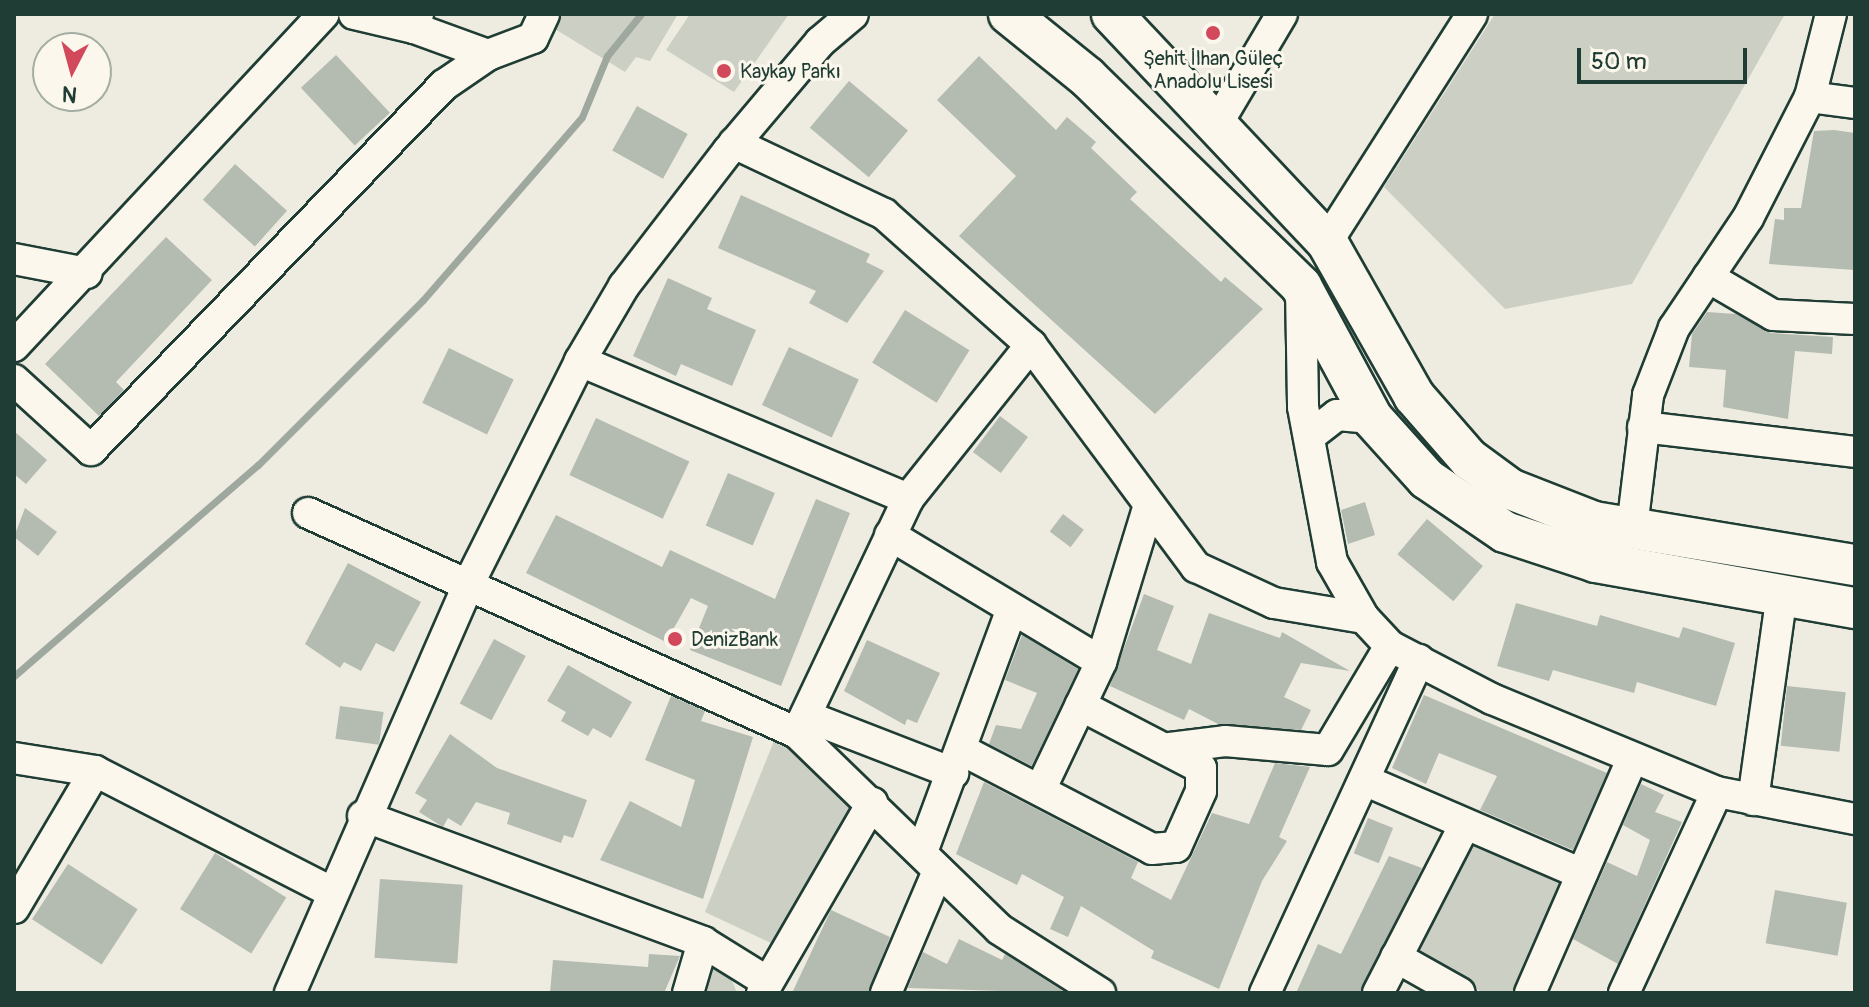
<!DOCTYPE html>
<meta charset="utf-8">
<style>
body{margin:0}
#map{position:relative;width:1869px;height:1007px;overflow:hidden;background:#eeece1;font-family:Pangolin,sans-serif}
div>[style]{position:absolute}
.green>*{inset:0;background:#cbcfc4}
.stream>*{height:7px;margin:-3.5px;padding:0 3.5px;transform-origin:3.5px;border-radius:3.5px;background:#9fa89f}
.building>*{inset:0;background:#b4bbb0;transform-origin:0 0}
.roads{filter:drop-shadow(2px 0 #1f3d34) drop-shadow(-2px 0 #1f3d34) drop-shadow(0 2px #1f3d34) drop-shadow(0 -2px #1f3d34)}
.minor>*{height:30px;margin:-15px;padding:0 15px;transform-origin:15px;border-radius:15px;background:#fbf7ec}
.major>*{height:40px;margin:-20px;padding:0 20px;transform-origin:20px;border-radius:20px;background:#fbf7ec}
.dots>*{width:22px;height:22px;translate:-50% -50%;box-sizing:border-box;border:4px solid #fbf7ec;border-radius:50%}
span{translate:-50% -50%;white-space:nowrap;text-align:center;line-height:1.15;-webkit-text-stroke:6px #fbf7ec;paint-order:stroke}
.poi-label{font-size:20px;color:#1f3d34}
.left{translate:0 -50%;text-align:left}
.frame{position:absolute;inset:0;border:16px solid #1f3d34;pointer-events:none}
.north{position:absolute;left:32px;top:32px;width:80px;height:80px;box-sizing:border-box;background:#fbf7ec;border:2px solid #a3ada2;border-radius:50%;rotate:186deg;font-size:22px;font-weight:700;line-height:32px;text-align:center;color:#1f3d34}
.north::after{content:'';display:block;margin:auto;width:28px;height:36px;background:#d1495b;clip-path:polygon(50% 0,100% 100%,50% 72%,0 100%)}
.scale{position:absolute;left:1577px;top:48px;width:170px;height:36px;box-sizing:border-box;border:4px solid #1f3d34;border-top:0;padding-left:10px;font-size:24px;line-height:28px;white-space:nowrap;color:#1f3d34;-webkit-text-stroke:6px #fbf7ec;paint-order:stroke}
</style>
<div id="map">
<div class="green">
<i style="clip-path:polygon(561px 14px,678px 14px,650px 61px,636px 57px,625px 72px,555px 29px)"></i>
<i style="clip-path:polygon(690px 14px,789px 14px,734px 92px,666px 50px)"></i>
<i style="clip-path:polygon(1495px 14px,1785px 14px,1632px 284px,1505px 309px,1384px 187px)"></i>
<i style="clip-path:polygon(776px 736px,857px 808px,775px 945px,705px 912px)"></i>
<i style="clip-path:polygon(1469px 837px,1559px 883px,1513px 993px,1484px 993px,1411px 954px)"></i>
<i style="clip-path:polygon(710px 960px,728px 971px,737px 993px,700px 993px)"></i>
</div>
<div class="stream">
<i style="left:14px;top:676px;width:323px;rotate:-40.9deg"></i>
<i style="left:258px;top:465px;width:233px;rotate:-45deg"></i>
<i style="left:423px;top:300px;width:242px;rotate:-49deg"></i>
<i style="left:582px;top:117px;width:66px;rotate:-67.7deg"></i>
<i style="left:607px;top:56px;width:54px;rotate:-51deg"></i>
</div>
<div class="building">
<i style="left:336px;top:55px;width:79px;height:48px;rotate:47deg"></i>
<i style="clip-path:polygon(979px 56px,1056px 130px,1067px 117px,1096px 142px,1091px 148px,1137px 192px,1130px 199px,1221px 282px,1225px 277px,1263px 309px,1155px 414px,959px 236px,1016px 176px,937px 100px)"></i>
<i style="left:849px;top:81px;width:77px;height:61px;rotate:40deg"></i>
<i style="left:637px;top:106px;width:58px;height:51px;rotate:29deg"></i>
<i style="clip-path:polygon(1834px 130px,1855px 133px,1855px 270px,1769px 264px,1775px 219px,1784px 220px,1784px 208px,1801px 208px,1814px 131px)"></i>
<i style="left:235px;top:164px;width:70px;height:48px;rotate:42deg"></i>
<i style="clip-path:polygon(741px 195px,870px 254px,866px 262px,884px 271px,847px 323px,809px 303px,816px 291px,718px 248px)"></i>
<i style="clip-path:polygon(166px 237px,212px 280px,116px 382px,124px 390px,99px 416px,45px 364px)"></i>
<i style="clip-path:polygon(668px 278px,712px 298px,707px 309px,756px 330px,732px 386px,681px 364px,676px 376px,633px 356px)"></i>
<i style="left:905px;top:310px;width:76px;height:62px;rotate:32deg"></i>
<i style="clip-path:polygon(1707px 312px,1736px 314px,1771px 333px,1833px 337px,1832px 354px,1795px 351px,1788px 419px,1723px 407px,1726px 370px,1689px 367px,1692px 334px)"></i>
<i style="left:789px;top:347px;width:77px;height:64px;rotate:25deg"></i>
<i style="left:449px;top:348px;width:72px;height:61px;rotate:26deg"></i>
<i style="left:1000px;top:416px;width:35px;height:45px;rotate:37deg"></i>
<i style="left:596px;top:418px;width:103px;height:63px;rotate:25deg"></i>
<i style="clip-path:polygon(14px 431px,47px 460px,26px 484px,14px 474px)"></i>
<i style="left:728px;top:473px;width:51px;height:57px;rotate:23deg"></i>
<i style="clip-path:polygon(816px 499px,850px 513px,781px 686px,690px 650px,708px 606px,691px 598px,666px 642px,526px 573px,556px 515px,662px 567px,670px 550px,775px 599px)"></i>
<i style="clip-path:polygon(1365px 502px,1375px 535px,1348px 544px,1341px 510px)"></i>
<i style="clip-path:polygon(25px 508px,57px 532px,38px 556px,14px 537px)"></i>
<i style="left:1063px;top:514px;width:26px;height:22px;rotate:37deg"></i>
<i style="left:1427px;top:519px;width:73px;height:46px;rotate:40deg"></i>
<i style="clip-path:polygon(348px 563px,421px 602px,394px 652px,376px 643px,361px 671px,344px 662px,340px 668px,305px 644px)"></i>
<i style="clip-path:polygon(1144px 594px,1174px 606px,1157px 650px,1191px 664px,1209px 613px,1280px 638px,1282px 632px,1350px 671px,1301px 663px,1284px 697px,1311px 710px,1301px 730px,1218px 724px,1189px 709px,1184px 720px,1110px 686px)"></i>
<i style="clip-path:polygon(1516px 603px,1597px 626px,1600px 615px,1679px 638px,1683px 627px,1735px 643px,1716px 706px,1637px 682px,1634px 693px,1553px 670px,1549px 681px,1497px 666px)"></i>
<i style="clip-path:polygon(1022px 635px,1078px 669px,1032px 766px,989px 744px,996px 725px,1021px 729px,1037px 693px,1005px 680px)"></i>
<i style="left:494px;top:639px;width:36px;height:73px;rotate:28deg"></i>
<i style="clip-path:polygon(867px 640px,940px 673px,917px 723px,907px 719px,905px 725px,844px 691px)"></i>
<i style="clip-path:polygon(568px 665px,632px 702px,611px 738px,593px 728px,588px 736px,561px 721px,566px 712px,547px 701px)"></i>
<i style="left:1787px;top:686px;width:59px;height:60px;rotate:6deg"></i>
<i style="clip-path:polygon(1424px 695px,1607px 773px,1573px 850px,1480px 810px,1497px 776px,1439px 753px,1426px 784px,1392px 768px)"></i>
<i style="clip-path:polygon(671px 696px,705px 711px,701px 721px,753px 737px,703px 899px,600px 860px,630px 801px,681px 827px,695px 780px,645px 760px)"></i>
<i style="left:340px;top:706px;width:44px;height:33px;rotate:8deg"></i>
<i style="clip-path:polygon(450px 734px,497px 768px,587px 800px,573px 838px,564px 835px,561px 843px,507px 824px,510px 813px,476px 802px,461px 826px,448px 818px,443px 827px,419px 812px,427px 800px,415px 793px)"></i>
<i style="clip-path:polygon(1275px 763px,1310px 767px,1279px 837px,1287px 841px,1262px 881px,1219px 989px,1151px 958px,1154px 951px,1081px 906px,1068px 937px,1050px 929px,1064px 897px,1022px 874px,1017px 885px,956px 854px,984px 782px,1138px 862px,1131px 878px,1171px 900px,1212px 813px,1249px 824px)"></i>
<i style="clip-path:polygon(1641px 784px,1664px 795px,1655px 812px,1682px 822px,1618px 964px,1573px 939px,1607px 862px,1637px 876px,1650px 840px,1623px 825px)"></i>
<i style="left:1368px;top:818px;width:27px;height:38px;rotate:22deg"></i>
<i style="left:215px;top:853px;width:84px;height:66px;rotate:32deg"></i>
<i style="clip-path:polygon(1389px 856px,1422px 868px,1360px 993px,1296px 993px,1318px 944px,1341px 954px)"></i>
<i style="left:68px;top:864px;width:83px;height:66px;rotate:33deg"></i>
<i style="left:380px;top:879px;width:83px;height:79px;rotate:4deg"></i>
<i style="left:1775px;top:890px;width:73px;height:54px;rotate:10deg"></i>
<i style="clip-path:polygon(831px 910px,890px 937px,868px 993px,792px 993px)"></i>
<i style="clip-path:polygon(959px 939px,1002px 960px,1005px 954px,1066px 993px,908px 988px,923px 952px,947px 964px)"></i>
<i style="clip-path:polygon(649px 954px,680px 956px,664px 993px,550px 993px,553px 960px,648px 967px)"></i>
</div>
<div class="roads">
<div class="minor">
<i style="left:354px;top:14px;width:62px;rotate:13.1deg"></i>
<i style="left:414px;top:28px;width:15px;rotate:-74deg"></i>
<i style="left:414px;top:28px;width:79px;rotate:20deg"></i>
<i style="left:1810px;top:97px;width:45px;rotate:7.6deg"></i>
<i style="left:1217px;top:124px;width:128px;rotate:-59.4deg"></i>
<i style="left:734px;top:143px;width:166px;rotate:25.3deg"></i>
<i style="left:884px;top:214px;width:197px;rotate:41.7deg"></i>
<i style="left:1031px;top:345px;width:277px;rotate:53.4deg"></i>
<i style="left:1196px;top:567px;width:86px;rotate:24.8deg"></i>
<i style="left:1274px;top:603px;width:91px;rotate:9.5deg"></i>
<i style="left:1327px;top:242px;width:270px;rotate:-57.5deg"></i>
<i style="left:14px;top:259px;width:74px;rotate:10.9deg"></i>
<i style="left:1708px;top:277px;width:75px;rotate:30.3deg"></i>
<i style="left:1773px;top:315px;width:82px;rotate:2.8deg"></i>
<i style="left:1301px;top:289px;width:118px;rotate:89deg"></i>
<i style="left:1303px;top:407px;width:158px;rotate:79.4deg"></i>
<i style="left:1332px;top:562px;width:64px;rotate:60.3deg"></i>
<i style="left:1364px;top:618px;width:38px;rotate:47deg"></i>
<i style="left:1390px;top:646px;width:115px;rotate:27.5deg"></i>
<i style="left:1492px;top:699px;width:243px;rotate:22.5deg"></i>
<i style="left:1717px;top:792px;width:141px;rotate:11.1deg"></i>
<i style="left:14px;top:346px;width:454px;rotate:-47deg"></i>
<i style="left:580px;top:361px;width:356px;rotate:22.8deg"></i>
<i style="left:14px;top:380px;width:104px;rotate:42.3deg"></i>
<i style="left:91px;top:450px;width:508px;rotate:-45.96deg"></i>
<i style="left:444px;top:85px;width:53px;rotate:-34.3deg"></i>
<i style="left:488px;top:55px;width:48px;rotate:-20.7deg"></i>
<i style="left:533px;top:38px;width:26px;rotate:-65deg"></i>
<i style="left:1643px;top:427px;width:213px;rotate:6.7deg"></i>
<i style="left:1310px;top:436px;width:34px;rotate:-38deg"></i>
<i style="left:1337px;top:415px;width:35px;rotate:5deg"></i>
<i style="left:308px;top:513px;width:536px;rotate:24.22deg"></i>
<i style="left:797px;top:733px;width:281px;rotate:44.1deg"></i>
<i style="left:999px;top:929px;width:120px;rotate:32.4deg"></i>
<i style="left:1632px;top:528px;width:134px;rotate:-83.1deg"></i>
<i style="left:1648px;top:395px;width:72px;rotate:-68.8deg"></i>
<i style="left:1674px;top:328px;width:133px;rotate:-56.1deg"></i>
<i style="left:1748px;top:218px;width:136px;rotate:-62.9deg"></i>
<i style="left:1810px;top:97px;width:86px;rotate:-75.8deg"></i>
<i style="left:890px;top:535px;width:246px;rotate:31deg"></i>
<i style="left:806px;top:716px;width:158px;rotate:21.2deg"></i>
<i style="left:797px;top:733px;width:259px;rotate:-64.6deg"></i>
<i style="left:908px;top:499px;width:197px;rotate:-51.4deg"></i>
<i style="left:1170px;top:748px;width:55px;rotate:-7.3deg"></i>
<i style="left:1225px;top:741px;width:103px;rotate:5deg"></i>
<i style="left:1328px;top:750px;width:121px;rotate:-59.2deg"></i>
<i style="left:962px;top:750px;width:214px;rotate:27.5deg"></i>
<i style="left:1152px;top:849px;width:24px;rotate:-5deg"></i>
<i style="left:1176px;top:847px;width:61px;rotate:-65.9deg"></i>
<i style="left:1201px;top:791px;width:23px;rotate:-90deg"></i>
<i style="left:1201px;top:768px;width:136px;rotate:-152.5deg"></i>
<i style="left:14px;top:758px;width:82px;rotate:9.1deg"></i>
<i style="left:95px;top:771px;width:264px;rotate:27.1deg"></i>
<i style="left:1364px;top:780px;width:237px;rotate:23.3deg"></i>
<i style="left:1041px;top:788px;width:140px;rotate:-64.5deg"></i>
<i style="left:1101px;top:662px;width:161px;rotate:-73deg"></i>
<i style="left:1753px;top:800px;width:208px;rotate:-82deg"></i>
<i style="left:363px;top:816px;width:363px;rotate:20.3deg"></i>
<i style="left:703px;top:942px;width:74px;rotate:31.8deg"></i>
<i style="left:922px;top:852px;width:256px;rotate:-69.7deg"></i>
<i style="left:14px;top:908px;width:159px;rotate:-59.4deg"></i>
<i style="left:1396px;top:957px;width:73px;rotate:29.4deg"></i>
<i style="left:290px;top:993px;width:443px;rotate:-66.4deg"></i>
<i style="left:467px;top:587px;width:253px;rotate:-63.4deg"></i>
<i style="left:580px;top:361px;width:87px;rotate:-59.6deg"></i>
<i style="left:624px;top:286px;width:170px;rotate:-52.4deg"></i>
<i style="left:728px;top:151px;width:143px;rotate:-49.8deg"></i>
<i style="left:820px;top:42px;width:43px;rotate:-40.3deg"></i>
<i style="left:688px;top:993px;width:53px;rotate:-73.6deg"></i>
<i style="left:762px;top:993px;width:220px;rotate:-59.9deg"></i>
<i style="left:886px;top:993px;width:133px;rotate:-66.9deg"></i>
<i style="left:1265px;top:993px;width:367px;rotate:-65.2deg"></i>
<i style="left:1378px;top:993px;width:186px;rotate:-62.7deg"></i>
<i style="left:1530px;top:993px;width:254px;rotate:-66.4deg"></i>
<i style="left:1624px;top:993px;width:221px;rotate:-65.2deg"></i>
</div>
<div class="major">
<i style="left:1009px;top:14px;width:100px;rotate:38.9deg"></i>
<i style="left:1087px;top:77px;width:299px;rotate:44.3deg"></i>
<i style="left:1301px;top:286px;width:150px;rotate:61.7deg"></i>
<i style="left:1372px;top:418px;width:82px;rotate:48deg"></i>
<i style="left:1427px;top:479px;width:94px;rotate:34.2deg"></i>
<i style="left:1505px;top:532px;width:96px;rotate:18.2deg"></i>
<i style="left:1596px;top:562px;width:263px;rotate:10.1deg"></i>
<i style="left:1112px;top:14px;width:313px;rotate:46.7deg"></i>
<i style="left:1327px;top:242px;width:177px;rotate:60.5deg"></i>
<i style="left:1414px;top:396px;width:84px;rotate:48.9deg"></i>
<i style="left:1469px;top:459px;width:51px;rotate:36.2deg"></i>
<i style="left:1510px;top:489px;width:90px;rotate:21.4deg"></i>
<i style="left:1594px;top:522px;width:265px;rotate:9.4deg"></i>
</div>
</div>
<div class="dots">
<i style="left:1213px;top:33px;background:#d1495b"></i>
<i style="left:724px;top:71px;background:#d1495b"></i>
<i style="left:675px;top:639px;background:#d1495b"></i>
</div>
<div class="poi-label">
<span style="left:1213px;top:70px">Şehit İlhan Güleç<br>Anadolu Lisesi</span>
<span class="left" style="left:740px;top:71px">Kaykay Parkı</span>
<span class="left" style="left:691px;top:639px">DenizBank</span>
</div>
<div class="frame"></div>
<div class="north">N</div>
<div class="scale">50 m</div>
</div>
